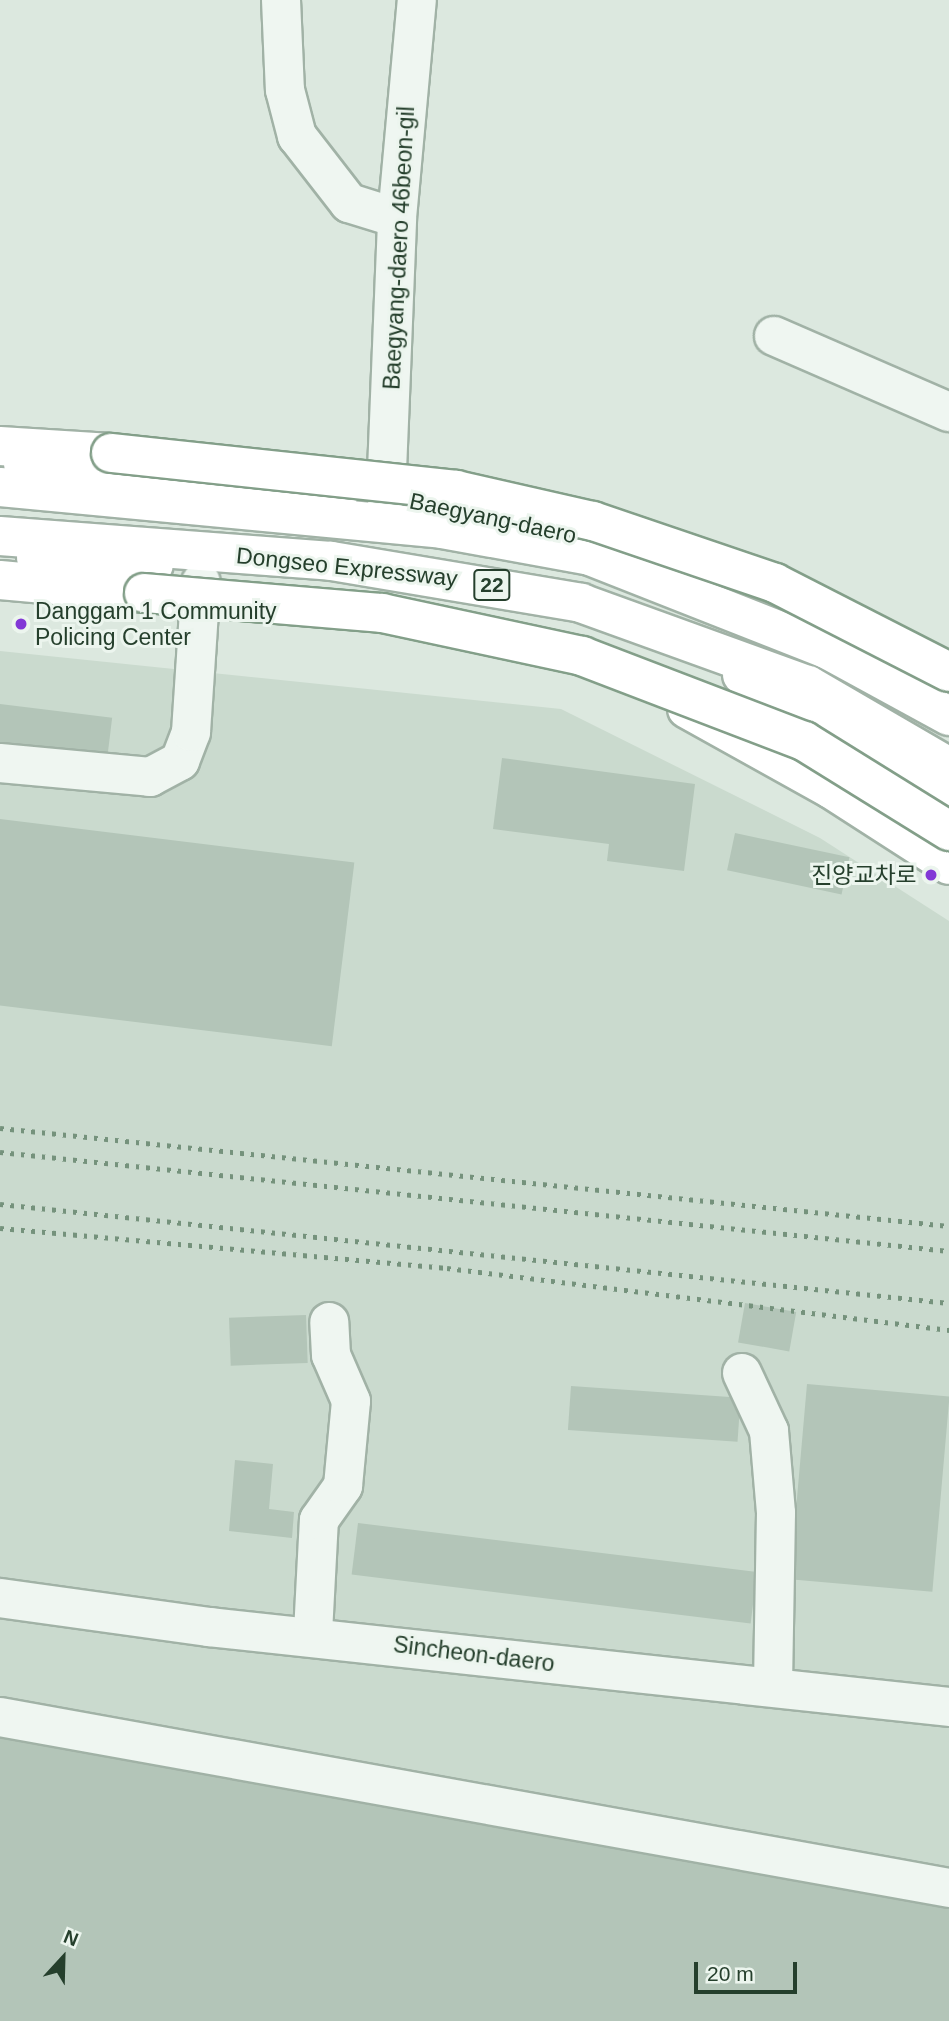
<!DOCTYPE html>
<meta charset="utf-8">
<style>
body{margin:0}
#map{position:relative;width:949px;height:2021px;overflow:hidden;background:#dce8df;font-family:Helvetica,"Noto Sans KR",sans-serif}
div>[style]{position:absolute}
.built>*{inset:0;background:#cadace}
.building>*{inset:0;background:#b3c5b8;transform-origin:0 0}
.roads{filter:drop-shadow(2px 0 #a1b2a6) drop-shadow(-2px 0 #a1b2a6) drop-shadow(0 2px #a1b2a6) drop-shadow(0 -2px #a1b2a6)}
.minor>*{height:38px;margin:-19px;padding:0 19px;transform-origin:19px;border-radius:19px;background:#eff6f1}
.major>*{height:38px;margin:-19px;padding:0 19px;transform-origin:19px;border-radius:19px;background:#fff}
.highway>*{height:38px;margin:-19px;padding:0 19px;transform-origin:19px;border-radius:19px;background:#fff}
.rail>*{height:5px;margin-top:-2.5px;transform-origin:0;background:repeating-linear-gradient(90deg,#75927c 0 3.5px,transparent 0 10.5px)}
.bridges{filter:drop-shadow(2px 0 #839f89) drop-shadow(-2px 0 #839f89) drop-shadow(0 2px #839f89) drop-shadow(0 -2px #839f89)}
.highway-bridge>*{height:38px;margin:-19px;padding:0 19px;transform-origin:19px;border-radius:19px;background:#fff}
.dots>*{width:19px;height:19px;translate:-50% -50%;box-sizing:border-box;border:4px solid #ecf5ee;border-radius:50%}
span{translate:-50% -50%;white-space:nowrap;text-align:center;line-height:1.15;-webkit-text-stroke:6px #ecf5ee;paint-order:stroke}
.shield-label span{padding:2px 5px;background:#ecf5ee;border:2px solid;border-radius:5px;-webkit-text-stroke-width:0}
.shield-label{font-size:21px;color:#253f2c;font-weight:700}
.street-label{font-size:23px;color:#253f2c}
.poi-label{font-size:23px;color:#253f2c}
.left{translate:0 -50%;text-align:left}
.right{translate:-100% -50%;text-align:right}
.north{position:absolute;left:28px;top:1923px;width:70px;height:70px;-webkit-text-stroke:5px #ecf5ee;paint-order:stroke;rotate:22deg;font-size:19px;font-weight:700;line-height:28px;text-align:center;color:#253f2c}
.north::after{content:'';display:block;margin:auto;width:24px;height:32px;background:#253f2c;clip-path:polygon(50% 0,100% 100%,50% 72%,0 100%)}
.scale{position:absolute;left:694px;top:1962px;width:103px;height:32px;box-sizing:border-box;border:4px solid #253f2c;border-top:0;padding-left:9px;font-size:21px;line-height:24px;white-space:nowrap;color:#253f2c;-webkit-text-stroke:5px #ecf5ee;paint-order:stroke}
</style>
<div id="map">
<div class="built">
<i style="clip-path:polygon(0 651px,561px 709px,820px 838px,949px 921px,949px 2021px,0 2021px)"></i>
</div>
<div class="building">
<i style="left:0;top:704px;width:113px;height:46px;rotate:7deg"></i>
<i style="clip-path:polygon(502px 758px,695px 784px,684px 871px,607px 861px,609px 844px,493px 829px)"></i>
<i style="left:0;top:819px;width:357px;height:185px;rotate:7deg"></i>
<i style="left:735px;top:833px;width:117px;height:38px;rotate:12deg"></i>
<i style="left:745px;top:1303px;width:52px;height:40px;rotate:10deg"></i>
<i style="left:306px;top:1315px;width:48px;height:77px;rotate:88deg"></i>
<i style="left:807px;top:1384px;width:143px;height:196px;rotate:5deg"></i>
<i style="left:571px;top:1386px;width:170px;height:44px;rotate:4deg"></i>
<i style="clip-path:polygon(235px 1460px,273px 1464px,269px 1509px,294px 1512px,292px 1538px,229px 1531px)"></i>
<i style="left:358px;top:1523px;width:402px;height:52px;rotate:7deg"></i>
<i style="clip-path:polygon(0 1728px,949px 1901px,949px 2021px,0 2021px)"></i>
</div>
<div class="roads">
<div class="minor">
<i style="left:281px;top:0;width:90px;rotate:87.5deg"></i>
<i style="left:285px;top:90px;width:48px;rotate:75.4deg"></i>
<i style="left:297px;top:136px;width:85px;rotate:52.2deg"></i>
<i style="left:349px;top:203px;width:50px;rotate:17.4deg"></i>
<i style="left:774px;top:336px;width:191px;rotate:23.5deg"></i>
<i style="left:386px;top:496px;width:278px;rotate:-87.7deg"></i>
<i style="left:397px;top:218px;width:219px;rotate:-84.8deg"></i>
<i style="left:0;top:763px;width:151px;rotate:5.3deg"></i>
<i style="left:150px;top:777px;width:34px;rotate:-28deg"></i>
<i style="left:180px;top:761px;width:31px;rotate:-69deg"></i>
<i style="left:191px;top:732px;width:150px;rotate:-86.2deg"></i>
<i style="left:742px;top:1373px;width:64px;rotate:65deg"></i>
<i style="left:769px;top:1431px;width:82px;rotate:85.1deg"></i>
<i style="left:776px;top:1513px;width:174px;rotate:91deg"></i>
<i style="left:0;top:1598px;width:211px;rotate:7.9deg"></i>
<i style="left:209px;top:1627px;width:744px;rotate:6.17deg"></i>
<i style="left:313px;top:1633px;width:113px;rotate:-87deg"></i>
<i style="left:319px;top:1520px;width:42px;rotate:-54.8deg"></i>
<i style="left:343px;top:1486px;width:85px;rotate:-84.6deg"></i>
<i style="left:351px;top:1401px;width:50px;rotate:-113.5deg"></i>
<i style="left:331px;top:1355px;width:33px;rotate:-93deg"></i>
<i style="left:0;top:1717px;width:964px;rotate:10.21deg"></i>
</div>
<div class="major">
<i style="left:23px;top:464px;width:209px;rotate:6.6deg"></i>
<i style="left:231px;top:488px;width:108px;rotate:3.2deg"></i>
<i style="left:36px;top:558px;width:118px;rotate:3.4deg"></i>
<i style="left:742px;top:675px;width:117px;rotate:26.3deg"></i>
<i style="left:847px;top:727px;width:119px;rotate:30.9deg"></i>
<i style="left:687px;top:709px;width:165px;rotate:29.1deg"></i>
<i style="left:831px;top:789px;width:140px;rotate:32.8deg"></i>
</div>
<div class="highway">
<i style="left:0;top:446px;width:111px;rotate:3.6deg"></i>
<i style="left:0;top:487px;width:444px;rotate:5.4deg"></i>
<i style="left:442px;top:529px;width:150px;rotate:10.3deg"></i>
<i style="left:590px;top:556px;width:254px;rotate:21.5deg"></i>
<i style="left:826px;top:649px;width:140px;rotate:28.6deg"></i>
<i style="left:0;top:536px;width:332px;rotate:4.3deg"></i>
<i style="left:331px;top:561px;width:254px;rotate:9.5deg"></i>
<i style="left:581px;top:603px;width:241px;rotate:19.9deg"></i>
<i style="left:808px;top:685px;width:163px;rotate:30.2deg"></i>
<i style="left:0;top:580px;width:145px;rotate:5.2deg"></i>
</div>
</div>
<div class="rail">
<i style="left:0;top:1128px;width:954px;rotate:5.9deg"></i>
<i style="left:0;top:1152px;width:954px;rotate:5.96deg"></i>
<i style="left:0;top:1204px;width:954px;rotate:5.96deg"></i>
<i style="left:0;top:1228px;width:449px;rotate:5.1deg"></i>
<i style="left:447px;top:1268px;width:506px;rotate:7.04deg"></i>
</div>
<div class="bridges">
<div class="highway-bridge">
<i style="left:111px;top:453px;width:347px;rotate:6.1deg"></i>
<i style="left:456px;top:490px;width:140px;rotate:12.8deg"></i>
<i style="left:593px;top:521px;width:192px;rotate:18.8deg"></i>
<i style="left:775px;top:583px;width:195px;rotate:27.1deg"></i>
<i style="left:144px;top:593px;width:239px;rotate:4.8deg"></i>
<i style="left:382px;top:613px;width:205px;rotate:12.1deg"></i>
<i style="left:582px;top:656px;width:238px;rotate:21deg"></i>
<i style="left:804px;top:741px;width:171px;rotate:31.8deg"></i>
</div>
</div>
<div class="dots">
<i style="left:21px;top:624px;background:#8238d6"></i>
<i style="left:931px;top:875px;background:#8238d6"></i>
</div>
<div class="shield-label">
<span style="left:492px;top:585px">22</span>
</div>
<div class="street-label">
<span style="left:399px;top:248px;rotate:-87deg">Baegyang-daero 46beon-gil</span>
<span style="left:493px;top:518px;rotate:12deg">Baegyang-daero</span>
<span style="left:347px;top:567px;rotate:6deg">Dongseo Expressway</span>
<span style="left:474px;top:1654px;rotate:7deg">Sincheon-daero</span>
</div>
<div class="poi-label">
<span class="left" style="left:35px;top:624px">Danggam 1 Community<br>Policing Center</span>
<span class="right" style="left:917px;top:875px">진양교차로</span>
</div>
<div class="north">N</div>
<div class="scale">20 m</div>
</div>
